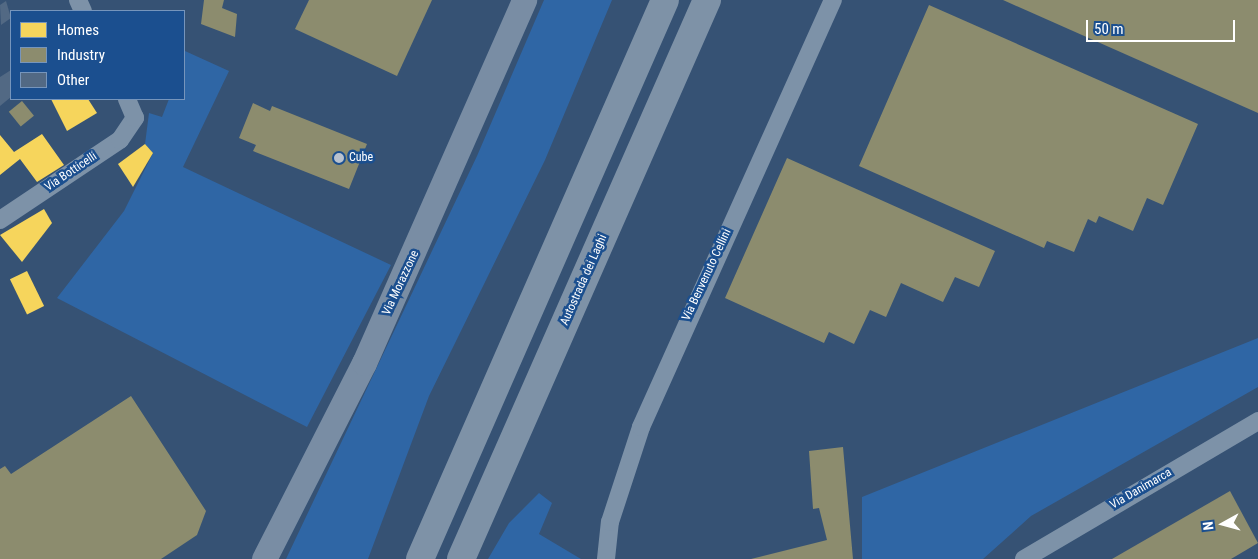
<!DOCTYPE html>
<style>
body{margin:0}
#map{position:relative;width:1258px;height:559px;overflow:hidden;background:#365274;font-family:"Roboto Condensed",sans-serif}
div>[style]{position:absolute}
.green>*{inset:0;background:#2f66a5}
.homes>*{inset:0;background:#f6d55c;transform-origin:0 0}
.industry>*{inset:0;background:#8c8c6e;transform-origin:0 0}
.building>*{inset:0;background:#526984}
.street>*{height:18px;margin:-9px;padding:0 9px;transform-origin:9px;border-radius:9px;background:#7d92a8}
.secondary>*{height:25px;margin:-12.5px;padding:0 12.5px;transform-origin:12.5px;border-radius:12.5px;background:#798da4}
.highway>*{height:28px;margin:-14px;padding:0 14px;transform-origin:14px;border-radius:14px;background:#7e92a7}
.dots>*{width:14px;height:14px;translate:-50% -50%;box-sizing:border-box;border:2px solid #1b4f8f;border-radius:50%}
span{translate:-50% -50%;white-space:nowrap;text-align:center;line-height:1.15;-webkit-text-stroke:5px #1b4f8f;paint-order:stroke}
.poi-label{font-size:12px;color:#fff}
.left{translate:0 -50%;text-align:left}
.street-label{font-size:12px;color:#fff}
.legend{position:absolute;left:10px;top:10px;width:175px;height:90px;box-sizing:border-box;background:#1b4f8f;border:1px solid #7695bc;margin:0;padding:6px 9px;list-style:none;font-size:15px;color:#fff}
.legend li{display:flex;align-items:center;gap:10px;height:25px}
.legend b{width:25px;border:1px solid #7695bc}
.north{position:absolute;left:1198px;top:499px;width:50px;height:50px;-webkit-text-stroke:4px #1b4f8f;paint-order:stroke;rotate:263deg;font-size:14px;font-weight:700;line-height:20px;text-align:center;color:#fff}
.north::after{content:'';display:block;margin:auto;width:18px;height:22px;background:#fff;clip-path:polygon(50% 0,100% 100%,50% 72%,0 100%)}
.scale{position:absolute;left:1086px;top:20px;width:149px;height:22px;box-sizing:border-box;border:2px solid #fff;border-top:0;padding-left:6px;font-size:15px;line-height:18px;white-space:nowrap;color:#fff;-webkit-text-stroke:4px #1b4f8f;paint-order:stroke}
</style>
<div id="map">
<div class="green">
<i style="clip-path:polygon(544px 0,612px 0,545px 160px,429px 396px,368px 559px,286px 559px,477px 156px)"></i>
<i style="clip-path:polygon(185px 51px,229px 71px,183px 167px,391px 265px,307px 427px,57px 298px,124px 211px,153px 153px,145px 144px,149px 113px,162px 117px,169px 99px,184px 99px)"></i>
<i style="clip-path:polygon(1258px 338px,1258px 387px,1031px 516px,983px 559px,862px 559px,862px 497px)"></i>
<i style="clip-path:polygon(539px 493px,552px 503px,539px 534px,581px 559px,488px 559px,509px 523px)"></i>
</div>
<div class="homes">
<i style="clip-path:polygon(51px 99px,88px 99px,97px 113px,67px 131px)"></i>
<i style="clip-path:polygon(42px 134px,64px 165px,37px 182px,20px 159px,0 175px,0 135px,14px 152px)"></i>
<i style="clip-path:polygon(145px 144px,153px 153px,133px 187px,118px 164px)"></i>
<i style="clip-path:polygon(44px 209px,52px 223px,22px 262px,0 235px)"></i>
<i style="left:27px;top:271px;width:39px;height:19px;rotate:64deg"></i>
</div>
<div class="industry">
<i style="clip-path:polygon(204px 0,224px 0,222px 8px,237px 14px,235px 37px,201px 24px)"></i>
<i style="clip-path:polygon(309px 0,432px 0,397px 76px,295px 29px)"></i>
<i style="clip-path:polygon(1003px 0,1258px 0,1258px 113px)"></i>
<i style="clip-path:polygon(929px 5px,1198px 124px,1163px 205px,1147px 198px,1133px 231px,1099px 216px,1096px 223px,1088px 219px,1074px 252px,1047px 241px,1044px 248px,859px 166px)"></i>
<i style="left:22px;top:101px;width:19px;height:17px;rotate:51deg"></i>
<i style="clip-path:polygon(253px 103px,270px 111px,272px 106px,367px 144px,349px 189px,253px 151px,256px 145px,239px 138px)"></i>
<i style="clip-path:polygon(787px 158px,995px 251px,979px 287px,955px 277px,943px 302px,901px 283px,886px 317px,870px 310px,854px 344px,829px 332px,824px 343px,725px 298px)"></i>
<i style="clip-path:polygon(131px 396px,206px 511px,197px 535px,161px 559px,0 559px,0 469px,5px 466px,11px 474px)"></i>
<i style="clip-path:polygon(843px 447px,853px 559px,751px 559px,827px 540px,819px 508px,813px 509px,809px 451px)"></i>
<i style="clip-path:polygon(1230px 491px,1258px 543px,1231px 559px,1112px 559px)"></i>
</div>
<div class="building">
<i style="clip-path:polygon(6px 1px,11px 18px,1px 25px,0 5px)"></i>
<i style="clip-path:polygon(11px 70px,11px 97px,0 106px,0 77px)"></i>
</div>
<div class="street">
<i style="left:78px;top:0;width:12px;rotate:66deg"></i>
<i style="left:0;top:220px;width:144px;rotate:-33.7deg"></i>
<i style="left:120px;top:140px;width:27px;rotate:-56deg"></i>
<i style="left:135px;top:118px;width:21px;rotate:-113deg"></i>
<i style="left:606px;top:559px;width:37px;rotate:-84deg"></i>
<i style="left:610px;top:522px;width:100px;rotate:-71.9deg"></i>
<i style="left:641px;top:427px;width:468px;rotate:-65.8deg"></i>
<i style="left:1024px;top:559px;width:272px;rotate:-30.5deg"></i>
</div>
<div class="secondary">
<i style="left:264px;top:559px;width:220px;rotate:-63deg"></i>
<i style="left:364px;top:363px;width:397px;rotate:-66.2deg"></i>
</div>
<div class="highway">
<i style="left:420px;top:559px;width:610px;rotate:-66.33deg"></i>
<i style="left:461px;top:559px;width:611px;rotate:-66.25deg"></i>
</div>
<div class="dots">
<i style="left:339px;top:158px;background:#b9c2ce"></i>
</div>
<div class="poi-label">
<span class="left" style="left:349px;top:158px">Cube</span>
</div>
<div class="street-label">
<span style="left:71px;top:172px;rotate:-34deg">Via Botticelli</span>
<span style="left:707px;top:275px;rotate:-65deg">Via Benvenuto Cellini</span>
<span style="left:584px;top:280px;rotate:-66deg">Autostrada dei Laghi</span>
<span style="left:401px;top:283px;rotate:-65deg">Via Morazzone</span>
<span style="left:1141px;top:489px;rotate:-30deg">Via Danimarca</span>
</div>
<ul class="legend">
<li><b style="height:14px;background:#f6d55c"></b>Homes</li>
<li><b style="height:14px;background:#8c8c6e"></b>Industry</li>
<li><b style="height:14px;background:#526984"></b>Other</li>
</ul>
<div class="north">N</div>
<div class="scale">50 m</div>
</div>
